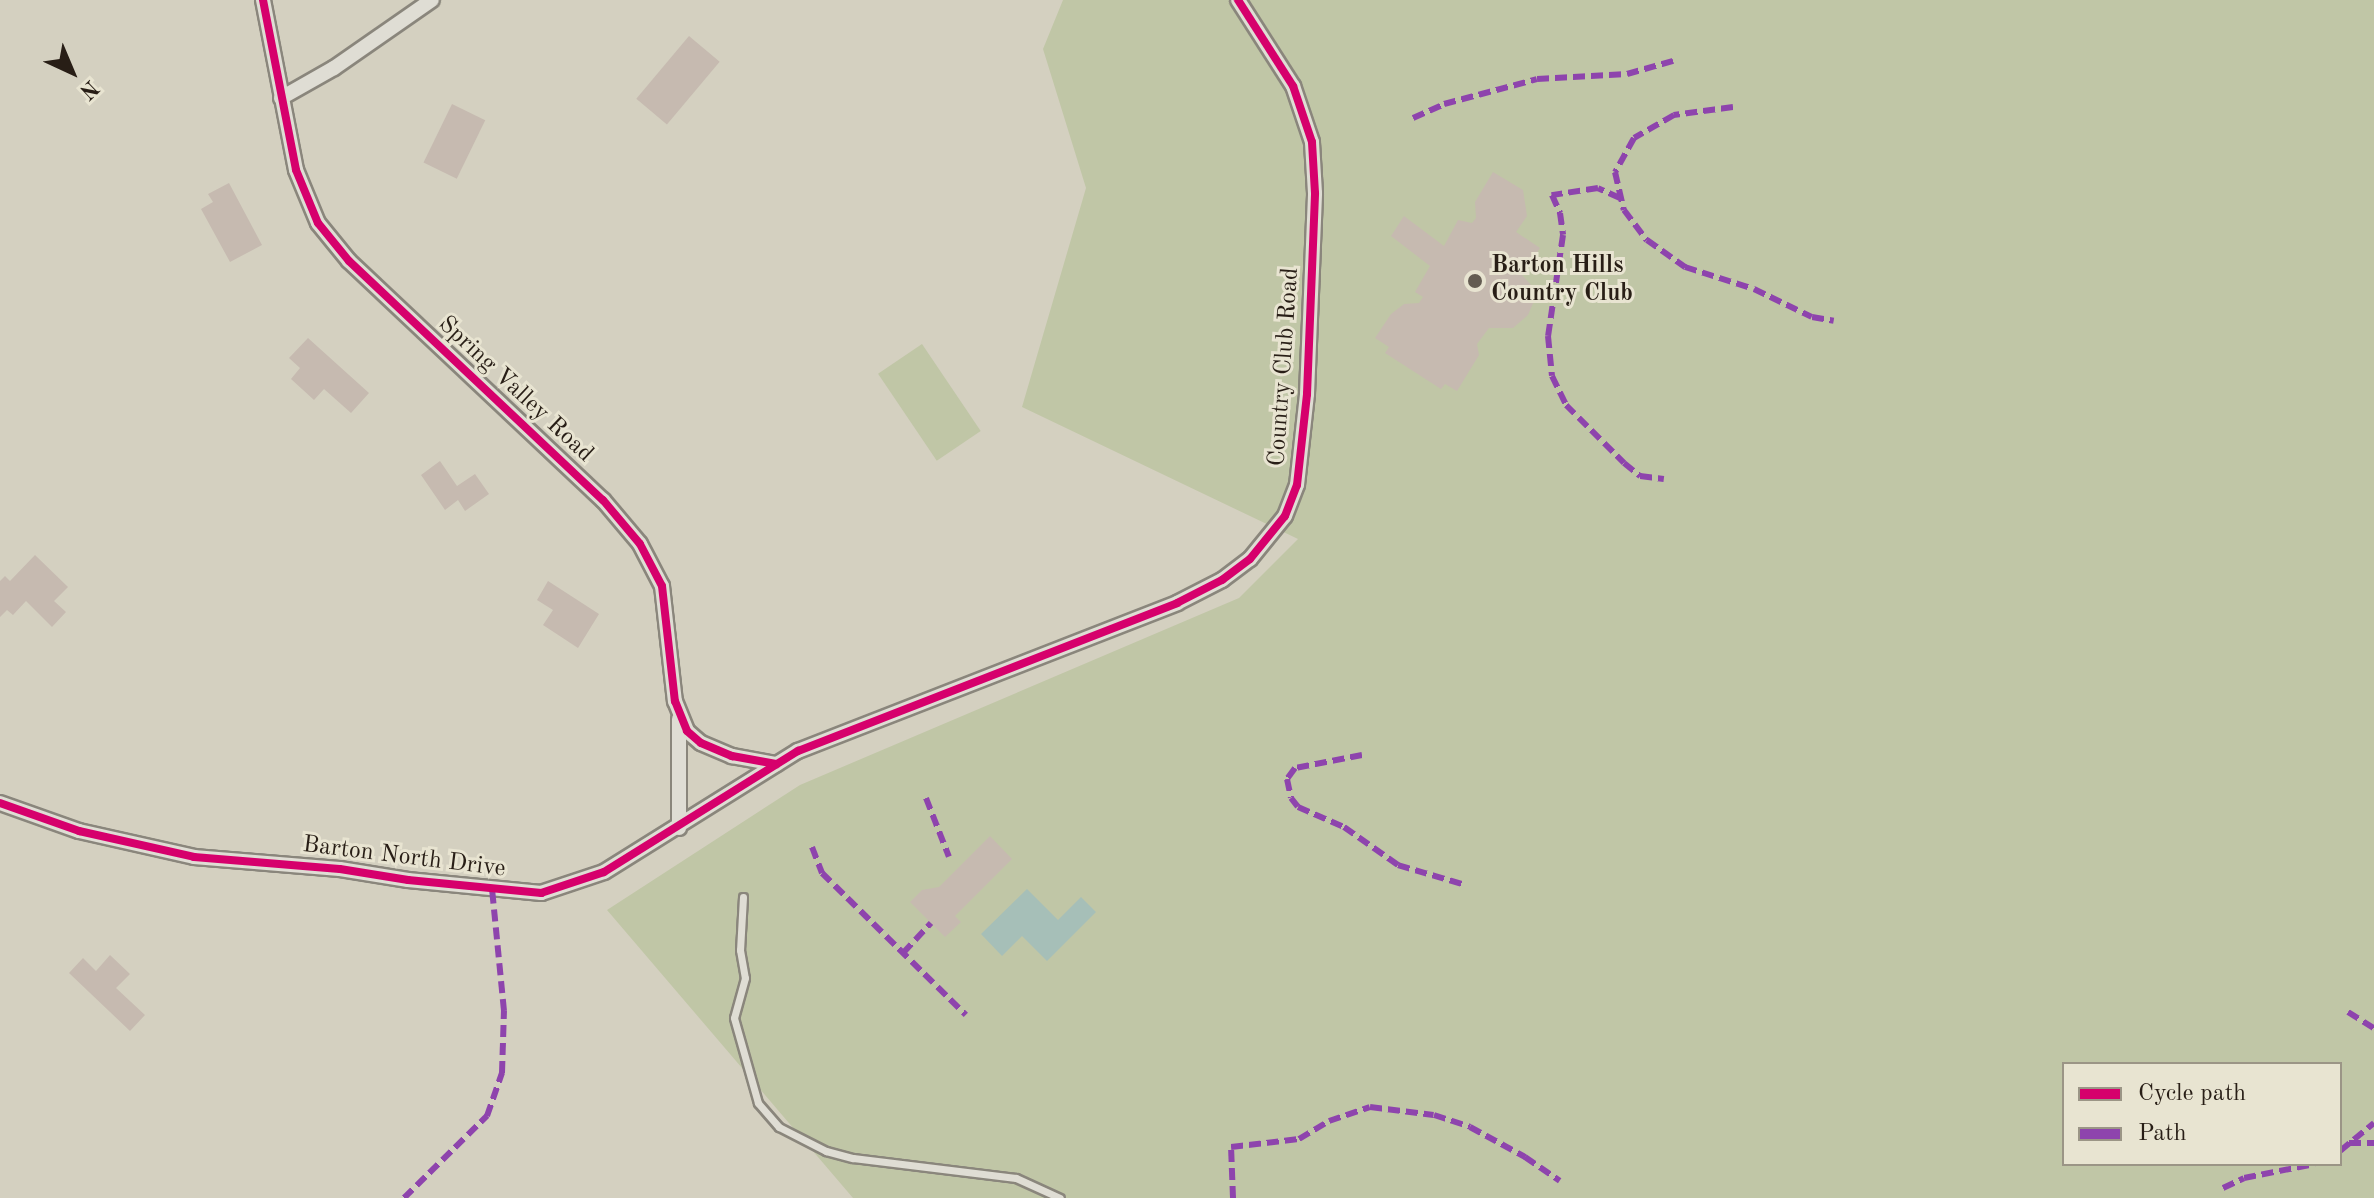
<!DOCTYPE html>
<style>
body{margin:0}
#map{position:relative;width:2374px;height:1198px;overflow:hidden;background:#d4d0c0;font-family:"Old Standard TT",serif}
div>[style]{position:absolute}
.green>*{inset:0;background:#c0c6a6;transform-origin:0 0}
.water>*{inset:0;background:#a6bfb8}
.building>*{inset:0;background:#c6bab0;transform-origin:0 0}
.roads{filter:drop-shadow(2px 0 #8a867c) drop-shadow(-2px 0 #8a867c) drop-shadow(0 2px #8a867c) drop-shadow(0 -2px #8a867c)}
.lane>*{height:7px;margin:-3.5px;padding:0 3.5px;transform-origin:3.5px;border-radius:3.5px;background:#dfddd4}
.street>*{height:14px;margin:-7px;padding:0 7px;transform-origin:7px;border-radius:7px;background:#dfddd4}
.quiet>*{height:6px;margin-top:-3px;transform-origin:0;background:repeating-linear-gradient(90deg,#8e44ad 0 12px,transparent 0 18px)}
.cycleway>*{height:8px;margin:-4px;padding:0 4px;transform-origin:4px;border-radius:4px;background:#d6006c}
.dots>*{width:22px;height:22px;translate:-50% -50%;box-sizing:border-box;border:4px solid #e8e4d1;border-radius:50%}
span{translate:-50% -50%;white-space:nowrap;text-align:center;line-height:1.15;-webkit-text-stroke:6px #e8e4d1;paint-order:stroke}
.poi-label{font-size:24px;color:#281e16;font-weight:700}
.left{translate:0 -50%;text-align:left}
.street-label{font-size:24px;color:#281e16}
.legend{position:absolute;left:2062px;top:1062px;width:280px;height:104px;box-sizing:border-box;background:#e8e4d1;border:2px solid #9b9586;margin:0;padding:10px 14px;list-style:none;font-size:24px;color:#281e16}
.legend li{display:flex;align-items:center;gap:16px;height:40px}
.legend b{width:40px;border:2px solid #9b9586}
.north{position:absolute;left:32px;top:32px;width:80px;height:80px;-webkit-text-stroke:6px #e8e4d1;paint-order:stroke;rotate:136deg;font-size:22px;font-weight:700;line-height:32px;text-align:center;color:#281e16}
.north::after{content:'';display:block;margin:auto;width:28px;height:36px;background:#281e16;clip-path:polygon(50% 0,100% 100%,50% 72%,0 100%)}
</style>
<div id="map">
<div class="green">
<i style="clip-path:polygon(evenodd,1063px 0,2374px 0,2374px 1198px,853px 1198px,607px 910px,800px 785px,1239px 598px,1298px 539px,1022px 407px,1086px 188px,1043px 49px,1063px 0,2064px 1064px,2340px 1064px,2340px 1164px,2064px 1164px,2064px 1064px)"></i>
<i style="left:922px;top:344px;width:105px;height:53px;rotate:56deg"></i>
</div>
<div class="water">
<i style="clip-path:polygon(1027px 889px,1058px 920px,1081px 897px,1096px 912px,1047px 961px,1022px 936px,1002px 956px,981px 934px)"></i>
</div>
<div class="building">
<i style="left:689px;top:36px;width:40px;height:82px;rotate:40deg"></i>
<i style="left:452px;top:104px;width:37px;height:65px;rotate:26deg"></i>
<i style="clip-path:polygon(1493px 172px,1523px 190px,1527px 216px,1516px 232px,1540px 248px,1522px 275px,1532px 286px,1534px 301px,1528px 315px,1513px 328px,1489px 328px,1477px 344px,1479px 355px,1457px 391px,1445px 384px,1441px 389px,1385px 353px,1389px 347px,1375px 338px,1391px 314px,1404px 304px,1419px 303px,1423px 297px,1415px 292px,1430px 266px,1391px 236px,1404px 216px,1444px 246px,1458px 220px,1472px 223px,1476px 218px,1475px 202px)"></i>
<i style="clip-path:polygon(229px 183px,262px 245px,230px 262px,201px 209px,213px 202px,208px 194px)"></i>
<i style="clip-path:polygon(308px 338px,369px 393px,351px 413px,324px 389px,314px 400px,291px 379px,300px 368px,289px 358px)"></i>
<i style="clip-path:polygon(440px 461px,457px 486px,475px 474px,489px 494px,465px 511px,458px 500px,445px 510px,421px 475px)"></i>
<i style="clip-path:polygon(35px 555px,68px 587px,54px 601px,66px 612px,52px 627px,26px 601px,13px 615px,7px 610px,0 617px,0 581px,5px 576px,10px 581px)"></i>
<i style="clip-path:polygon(548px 581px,599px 614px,578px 648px,543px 625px,553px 610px,537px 600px)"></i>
<i style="clip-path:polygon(990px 836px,1012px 859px,955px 916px,961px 922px,945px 937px,910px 902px,922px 890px,939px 887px)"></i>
<i style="clip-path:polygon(110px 955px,130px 974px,116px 988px,145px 1015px,130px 1031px,69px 973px,83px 958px,96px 971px)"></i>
</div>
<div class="roads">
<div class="lane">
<i style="left:743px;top:897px;width:53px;rotate:93.2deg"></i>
<i style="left:740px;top:950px;width:28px;rotate:80deg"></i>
<i style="left:745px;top:978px;width:41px;rotate:105.4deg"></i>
<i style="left:734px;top:1018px;width:88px;rotate:74.2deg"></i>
<i style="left:758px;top:1103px;width:32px;rotate:49deg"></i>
<i style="left:779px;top:1127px;width:53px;rotate:27.1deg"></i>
<i style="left:826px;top:1151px;width:28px;rotate:15deg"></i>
<i style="left:853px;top:1158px;width:164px;rotate:7deg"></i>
<i style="left:1016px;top:1178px;width:48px;rotate:24.4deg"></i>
</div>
<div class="street">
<i style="left:263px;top:0;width:173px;rotate:79deg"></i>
<i style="left:296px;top:170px;width:57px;rotate:67.5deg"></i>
<i style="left:318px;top:223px;width:49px;rotate:50.8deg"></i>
<i style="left:349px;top:261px;width:349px;rotate:43.3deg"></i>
<i style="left:603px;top:500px;width:57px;rotate:49.9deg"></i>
<i style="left:640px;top:544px;width:47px;rotate:62.4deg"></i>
<i style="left:662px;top:586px;width:116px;rotate:83.6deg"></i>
<i style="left:675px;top:701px;width:32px;rotate:68deg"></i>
<i style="left:687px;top:731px;width:18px;rotate:41deg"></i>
<i style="left:701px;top:743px;width:34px;rotate:23deg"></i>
<i style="left:732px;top:756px;width:45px;rotate:10.3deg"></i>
<i style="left:281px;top:98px;width:61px;rotate:-29.5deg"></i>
<i style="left:334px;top:68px;width:119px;rotate:-34.8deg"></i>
<i style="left:0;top:803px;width:84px;rotate:19.5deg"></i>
<i style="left:79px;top:831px;width:118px;rotate:12.7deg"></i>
<i style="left:194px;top:857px;width:146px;rotate:4.7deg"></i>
<i style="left:340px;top:869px;width:69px;rotate:9.2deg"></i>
<i style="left:408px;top:880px;width:134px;rotate:5.6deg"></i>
<i style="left:541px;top:893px;width:66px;rotate:-18.4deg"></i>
<i style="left:604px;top:872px;width:229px;rotate:-32deg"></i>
<i style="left:798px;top:751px;width:407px;rotate:-21.3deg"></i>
<i style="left:1177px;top:603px;width:51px;rotate:-27.1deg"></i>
<i style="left:1222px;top:580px;width:35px;rotate:-37deg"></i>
<i style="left:1250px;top:559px;width:55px;rotate:-50.9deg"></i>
<i style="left:1285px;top:516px;width:33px;rotate:-69deg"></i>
<i style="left:1297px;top:485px;width:92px;rotate:-83.7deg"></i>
<i style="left:1307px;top:394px;width:201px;rotate:-87.7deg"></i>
<i style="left:1315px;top:193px;width:51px;rotate:-93.4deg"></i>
<i style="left:1312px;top:142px;width:59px;rotate:-108.7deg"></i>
<i style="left:1293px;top:86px;width:102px;rotate:-122.6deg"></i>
<i style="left:679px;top:828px;width:109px;rotate:-90deg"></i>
</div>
</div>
<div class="quiet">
<i style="left:1733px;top:107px;width:60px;rotate:172.3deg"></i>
<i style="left:1674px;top:115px;width:46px;rotate:150.1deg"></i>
<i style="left:1634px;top:138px;width:39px;rotate:119deg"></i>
<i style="left:1615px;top:172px;width:39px;rotate:77deg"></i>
<i style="left:1624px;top:210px;width:38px;rotate:53deg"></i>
<i style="left:1647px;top:240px;width:47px;rotate:35.4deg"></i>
<i style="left:1685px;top:267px;width:72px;rotate:17.7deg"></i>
<i style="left:1754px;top:289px;width:64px;rotate:25.8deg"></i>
<i style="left:1812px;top:317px;width:22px;rotate:10deg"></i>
<i style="left:1413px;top:118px;width:34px;rotate:-24deg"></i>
<i style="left:1444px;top:104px;width:96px;rotate:-15deg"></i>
<i style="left:1537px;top:79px;width:90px;rotate:-3.2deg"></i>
<i style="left:1627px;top:74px;width:48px;rotate:-15.8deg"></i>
<i style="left:1620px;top:198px;width:24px;rotate:-156deg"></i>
<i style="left:1598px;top:188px;width:47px;rotate:171.3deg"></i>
<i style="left:1552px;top:195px;width:20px;rotate:66deg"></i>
<i style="left:1560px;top:213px;width:22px;rotate:82deg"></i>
<i style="left:1563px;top:235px;width:102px;rotate:98.4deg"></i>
<i style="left:1548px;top:336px;width:40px;rotate:84.3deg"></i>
<i style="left:1552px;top:376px;width:32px;rotate:64deg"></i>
<i style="left:1566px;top:405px;width:82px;rotate:45deg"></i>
<i style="left:1624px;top:463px;width:21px;rotate:39deg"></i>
<i style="left:1640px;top:476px;width:24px;rotate:7deg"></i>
<i style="left:1362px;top:755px;width:68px;rotate:169deg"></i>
<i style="left:1295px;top:768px;width:14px;rotate:126deg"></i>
<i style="left:1287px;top:779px;width:19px;rotate:78deg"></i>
<i style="left:1291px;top:798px;width:11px;rotate:52deg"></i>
<i style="left:1298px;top:807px;width:50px;rotate:23.5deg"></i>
<i style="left:1344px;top:827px;width:66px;rotate:35.1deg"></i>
<i style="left:1398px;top:865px;width:70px;rotate:16.6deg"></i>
<i style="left:926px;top:798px;width:63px;rotate:68.7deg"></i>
<i style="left:812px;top:847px;width:28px;rotate:69deg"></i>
<i style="left:822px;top:873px;width:202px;rotate:44.6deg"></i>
<i style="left:903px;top:953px;width:41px;rotate:-47deg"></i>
<i style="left:2348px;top:1012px;width:31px;rotate:32deg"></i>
<i style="left:2349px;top:1143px;width:25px"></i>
<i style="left:2340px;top:1151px;width:44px;rotate:-39.5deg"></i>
<i style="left:2223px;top:1188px;width:23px;rotate:-25deg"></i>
<i style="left:2244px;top:1178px;width:72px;rotate:-11.2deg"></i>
<i style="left:404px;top:1198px;width:117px;rotate:-44.7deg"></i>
<i style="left:487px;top:1116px;width:46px;rotate:-70.8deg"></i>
<i style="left:502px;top:1073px;width:62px;rotate:-88.2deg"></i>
<i style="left:504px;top:1011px;width:123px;rotate:-95.6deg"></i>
<i style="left:1233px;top:1198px;width:51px;rotate:-92.2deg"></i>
<i style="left:1231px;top:1147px;width:68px;rotate:-6.7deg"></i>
<i style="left:1299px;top:1139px;width:35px;rotate:-31deg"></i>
<i style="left:1329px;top:1121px;width:43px;rotate:-18.9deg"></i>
<i style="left:1370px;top:1107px;width:64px;rotate:7.1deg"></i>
<i style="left:1434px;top:1115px;width:38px;rotate:18deg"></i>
<i style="left:1470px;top:1127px;width:63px;rotate:28.6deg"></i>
<i style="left:1525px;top:1157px;width:42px;rotate:34.4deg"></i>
</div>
<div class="cycleway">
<i style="left:263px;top:0;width:173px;rotate:79deg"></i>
<i style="left:296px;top:170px;width:57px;rotate:67.5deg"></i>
<i style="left:318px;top:223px;width:49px;rotate:50.8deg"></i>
<i style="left:349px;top:261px;width:349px;rotate:43.3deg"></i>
<i style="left:603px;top:500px;width:57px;rotate:49.9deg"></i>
<i style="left:640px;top:544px;width:47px;rotate:62.4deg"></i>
<i style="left:662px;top:586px;width:116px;rotate:83.6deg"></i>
<i style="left:675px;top:701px;width:32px;rotate:68deg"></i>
<i style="left:687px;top:731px;width:18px;rotate:41deg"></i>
<i style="left:701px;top:743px;width:34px;rotate:23deg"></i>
<i style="left:732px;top:756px;width:45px;rotate:10.3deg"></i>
<i style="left:0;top:803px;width:84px;rotate:19.5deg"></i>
<i style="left:79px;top:831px;width:118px;rotate:12.7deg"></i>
<i style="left:194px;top:857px;width:146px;rotate:4.7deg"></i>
<i style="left:340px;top:869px;width:69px;rotate:9.2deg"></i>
<i style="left:408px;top:880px;width:134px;rotate:5.6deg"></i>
<i style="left:541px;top:893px;width:66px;rotate:-18.4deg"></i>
<i style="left:604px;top:872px;width:229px;rotate:-32deg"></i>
<i style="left:798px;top:751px;width:407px;rotate:-21.3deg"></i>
<i style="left:1177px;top:603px;width:51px;rotate:-27.1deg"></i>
<i style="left:1222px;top:580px;width:35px;rotate:-37deg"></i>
<i style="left:1250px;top:559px;width:55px;rotate:-50.9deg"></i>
<i style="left:1285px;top:516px;width:33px;rotate:-69deg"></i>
<i style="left:1297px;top:485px;width:92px;rotate:-83.7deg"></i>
<i style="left:1307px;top:394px;width:201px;rotate:-87.7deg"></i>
<i style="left:1315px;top:193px;width:51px;rotate:-93.4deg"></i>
<i style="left:1312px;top:142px;width:59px;rotate:-108.7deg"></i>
<i style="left:1293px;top:86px;width:102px;rotate:-122.6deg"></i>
</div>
<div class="dots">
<i style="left:1475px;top:281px;background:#645c52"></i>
</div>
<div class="poi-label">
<span class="left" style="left:1491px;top:281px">Barton Hills<br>Country Club</span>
</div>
<div class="street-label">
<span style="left:1285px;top:367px;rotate:-86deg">Country Club Road</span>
<span style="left:515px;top:390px;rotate:43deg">Spring Valley Road</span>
<span style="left:404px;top:858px;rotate:7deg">Barton North Drive</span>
</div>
<ul class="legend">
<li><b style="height:10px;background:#d6006c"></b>Cycle path</li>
<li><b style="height:10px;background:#8e44ad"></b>Path</li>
</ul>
<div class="north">N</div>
</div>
